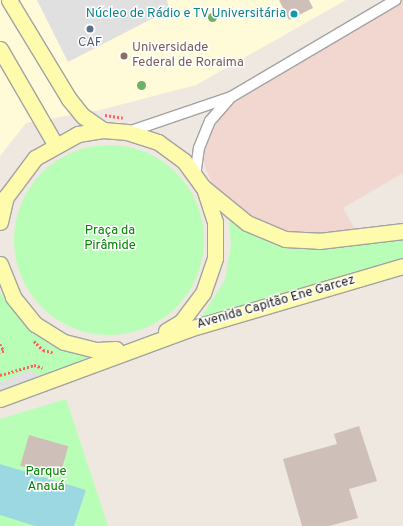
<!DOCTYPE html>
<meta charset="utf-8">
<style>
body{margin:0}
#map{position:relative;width:403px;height:526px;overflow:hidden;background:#eee8e0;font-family:Overpass,sans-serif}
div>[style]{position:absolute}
.education>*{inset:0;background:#fffbd8}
.military>*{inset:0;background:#f2d7d1}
.park>*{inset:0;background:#b9feb7}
.round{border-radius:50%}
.parking>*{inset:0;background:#e0e0e0}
.water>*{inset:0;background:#9cd8e1}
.building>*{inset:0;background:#cec0b9;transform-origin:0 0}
.path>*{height:2.5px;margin-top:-1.25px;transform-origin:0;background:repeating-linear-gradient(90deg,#ff6160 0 2px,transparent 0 4px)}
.roads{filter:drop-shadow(1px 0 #a3a3a3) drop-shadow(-1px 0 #a3a3a3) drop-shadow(0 1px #a3a3a3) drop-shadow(0 -1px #a3a3a3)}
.street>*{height:10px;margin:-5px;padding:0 5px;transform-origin:5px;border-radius:5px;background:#fff}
.secondary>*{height:15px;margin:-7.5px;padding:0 7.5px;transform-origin:7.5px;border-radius:7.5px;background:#fffbad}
.trees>*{width:9px;height:9px;margin:-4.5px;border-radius:50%;background:#6db066}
.dots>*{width:11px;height:11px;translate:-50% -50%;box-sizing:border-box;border:2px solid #fff;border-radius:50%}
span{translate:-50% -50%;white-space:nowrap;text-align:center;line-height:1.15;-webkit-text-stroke:3px #fff;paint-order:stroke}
.culture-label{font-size:13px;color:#0d838f}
.right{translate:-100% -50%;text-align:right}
.service-label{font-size:13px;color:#4e5e75}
.education-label{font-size:13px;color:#785e54}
.left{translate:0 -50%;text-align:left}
.park-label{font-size:13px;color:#048202}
.street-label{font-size:13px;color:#1c1c1c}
</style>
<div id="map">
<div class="education">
<i style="clip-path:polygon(0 0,346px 0,196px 85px,100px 110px,26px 123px,0 156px)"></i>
</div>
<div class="military">
<i style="clip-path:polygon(397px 0,403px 0,403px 173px,343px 208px,360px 238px,267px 233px,213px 186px,203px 161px,207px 140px,231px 97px)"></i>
</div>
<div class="park">
<i class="round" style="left:14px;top:145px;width:190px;height:190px"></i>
<i style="clip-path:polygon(229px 219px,258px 238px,304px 249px,403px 240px,403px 262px,198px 322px,225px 280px,231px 245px)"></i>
<i style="clip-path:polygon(0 292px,22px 322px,50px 345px,97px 356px,0 392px)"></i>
<i style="clip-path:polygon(66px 399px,108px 526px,0 526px,0 419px)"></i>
</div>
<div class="parking">
<i style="clip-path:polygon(37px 0,167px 0,169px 10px,68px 62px)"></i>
<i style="clip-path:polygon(30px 370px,43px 376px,0 393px,0 382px)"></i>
</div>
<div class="water">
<i style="clip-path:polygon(0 464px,86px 490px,74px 526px,35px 526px,0 515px)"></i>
</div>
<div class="building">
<i style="clip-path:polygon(279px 0,309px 0,313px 8px,289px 20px)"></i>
<i style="clip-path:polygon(359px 426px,377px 481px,349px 489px,358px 518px,329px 526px,302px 526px,283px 459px,337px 444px,334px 434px)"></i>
<i style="left:29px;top:435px;width:41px;height:32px;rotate:16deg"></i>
</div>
<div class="path">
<i style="left:105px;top:115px;width:18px;rotate:9deg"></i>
<i style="left:34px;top:341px;width:13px;rotate:45deg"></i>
<i style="left:43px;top:350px;width:12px;rotate:14deg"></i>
<i style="left:0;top:344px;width:8px;rotate:60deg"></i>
<i style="left:4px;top:351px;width:4px;rotate:153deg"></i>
<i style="left:0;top:375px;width:35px;rotate:-16deg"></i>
<i style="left:34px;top:365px;width:9px;rotate:18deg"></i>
</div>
<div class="roads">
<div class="street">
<i style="left:128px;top:132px;width:109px;rotate:-18.8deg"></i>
<i style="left:231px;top:97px;width:191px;rotate:-30.5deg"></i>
<i style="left:195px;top:176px;width:28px;rotate:-82deg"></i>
<i style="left:199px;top:148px;width:29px;rotate:-68deg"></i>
<i style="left:210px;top:121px;width:29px;rotate:-49deg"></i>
</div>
<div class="secondary">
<i style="left:9px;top:0;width:116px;rotate:58.8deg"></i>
<i style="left:69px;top:99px;width:22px;rotate:51deg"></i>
<i style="left:83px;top:116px;width:24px;rotate:35deg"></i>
<i style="left:0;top:49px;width:110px;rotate:59.9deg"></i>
<i style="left:0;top:205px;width:59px;rotate:-53.3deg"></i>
<i style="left:35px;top:158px;width:49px;rotate:-29.2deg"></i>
<i style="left:78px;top:134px;width:25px;rotate:-9deg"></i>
<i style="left:103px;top:130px;width:24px;rotate:5deg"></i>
<i style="left:127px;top:132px;width:33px;rotate:18deg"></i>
<i style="left:158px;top:142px;width:32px;rotate:36deg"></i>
<i style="left:184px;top:161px;width:32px;rotate:54deg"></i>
<i style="left:203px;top:187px;width:57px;rotate:39.3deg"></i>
<i style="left:247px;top:223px;width:41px;rotate:22.8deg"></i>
<i style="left:285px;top:239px;width:34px;rotate:3deg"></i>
<i style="left:319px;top:241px;width:85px;rotate:-6.8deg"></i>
<i style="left:0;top:222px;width:26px;rotate:-77deg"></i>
<i style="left:0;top:264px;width:35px;rotate:68deg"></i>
<i style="left:13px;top:297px;width:35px;rotate:51deg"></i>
<i style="left:35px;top:324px;width:34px;rotate:32deg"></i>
<i style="left:64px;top:342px;width:34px;rotate:14deg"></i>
<i style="left:97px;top:350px;width:19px;rotate:-3deg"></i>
<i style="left:166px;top:331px;width:17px;rotate:-31deg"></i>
<i style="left:181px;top:322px;width:36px;rotate:-53deg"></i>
<i style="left:203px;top:293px;width:37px;rotate:-71deg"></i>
<i style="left:215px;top:258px;width:36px;rotate:-90deg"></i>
<i style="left:215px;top:222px;width:35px;rotate:-108deg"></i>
<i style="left:0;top:399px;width:202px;rotate:-20.3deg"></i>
<i style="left:189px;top:329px;width:223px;rotate:-16.4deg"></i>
</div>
</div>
<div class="trees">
<i style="left:212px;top:17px"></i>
<i style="left:141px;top:85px"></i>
</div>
<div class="dots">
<i style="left:294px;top:14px;background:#0f9aa8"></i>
<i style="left:90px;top:29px;background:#5c6f8a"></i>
<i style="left:124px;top:56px;background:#8d6e63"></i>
</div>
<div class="culture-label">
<span class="right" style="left:286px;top:14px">Núcleo de Rádio e TV Universitária</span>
</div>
<div class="service-label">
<span style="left:90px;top:43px">CAF</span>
</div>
<div class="education-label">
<span class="left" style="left:132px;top:56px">Universidade<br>Federal de Roraima</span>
</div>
<div class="park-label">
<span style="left:110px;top:239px">Praça da<br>Pirâmide</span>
<span style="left:46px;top:480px">Parque<br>Anauá</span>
</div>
<div class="street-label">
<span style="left:276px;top:303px;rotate:-16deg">Avenida Capitão Ene Garcez</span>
</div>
</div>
